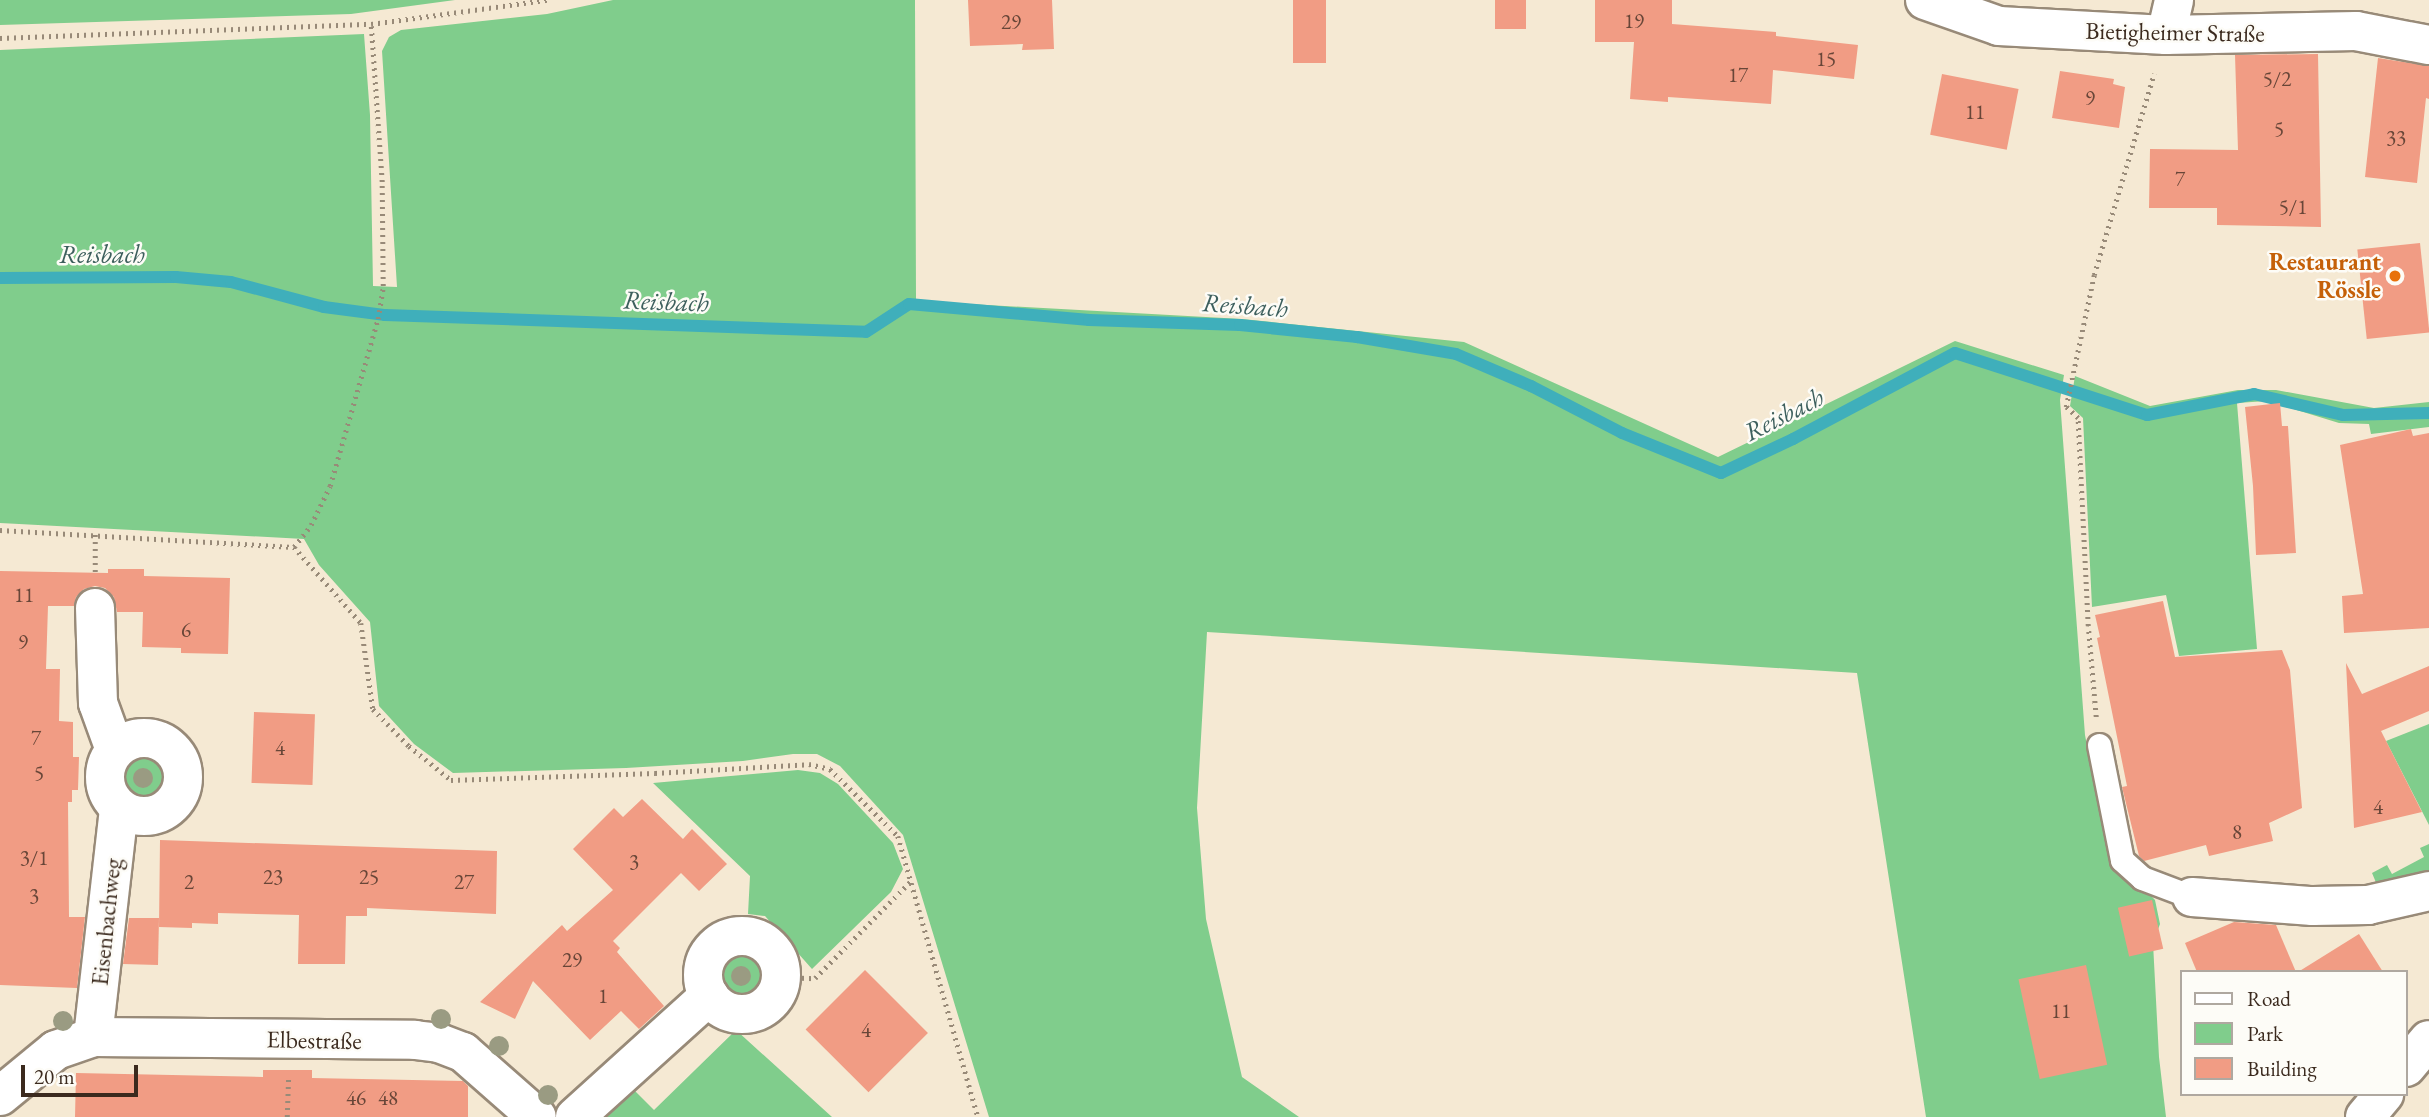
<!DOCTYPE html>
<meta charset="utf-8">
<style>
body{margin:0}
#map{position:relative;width:2429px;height:1117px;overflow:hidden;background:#f5e9d3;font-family:"EB Garamond",serif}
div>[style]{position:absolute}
.green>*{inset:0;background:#80cd8c}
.round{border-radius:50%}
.stream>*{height:12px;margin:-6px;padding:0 6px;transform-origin:6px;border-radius:6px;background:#3fafbb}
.building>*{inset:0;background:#f19c84;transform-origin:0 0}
.path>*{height:4.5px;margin-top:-2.25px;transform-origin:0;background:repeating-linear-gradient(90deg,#988a78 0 2px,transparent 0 7px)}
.roads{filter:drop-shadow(2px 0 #988a78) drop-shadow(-2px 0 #988a78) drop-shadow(0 2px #988a78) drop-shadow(0 -2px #988a78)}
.service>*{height:23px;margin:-11.5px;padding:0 11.5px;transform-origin:11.5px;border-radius:11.5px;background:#fff}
.minor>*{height:38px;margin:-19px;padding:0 19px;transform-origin:19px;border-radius:19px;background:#fff}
.minor>.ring{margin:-19px;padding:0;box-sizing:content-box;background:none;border:38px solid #fff;border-radius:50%}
.tertiary>*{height:38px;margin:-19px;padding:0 19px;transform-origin:19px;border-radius:19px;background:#fff}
.trees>*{width:20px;height:20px;margin:-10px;border-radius:50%;background:#9a9b82}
.dots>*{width:19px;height:19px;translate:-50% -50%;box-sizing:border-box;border:4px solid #fdfcf7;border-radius:50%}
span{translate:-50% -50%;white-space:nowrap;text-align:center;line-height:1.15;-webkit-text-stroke:5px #fdfcf7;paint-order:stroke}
.number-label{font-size:21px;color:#684638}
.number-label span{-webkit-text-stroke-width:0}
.street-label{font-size:24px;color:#3b2a1e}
.food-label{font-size:24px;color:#c56008;font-weight:700}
.right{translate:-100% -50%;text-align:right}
.water-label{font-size:26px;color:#3d5f5d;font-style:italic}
.legend{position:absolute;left:2180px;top:970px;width:228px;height:126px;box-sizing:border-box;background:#fdfcf7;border:2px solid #afa8a0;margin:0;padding:9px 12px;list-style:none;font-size:21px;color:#3b2a1e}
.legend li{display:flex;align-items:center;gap:14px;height:35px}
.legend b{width:35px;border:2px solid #afa8a0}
.scale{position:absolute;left:21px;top:1065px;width:117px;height:32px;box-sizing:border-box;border:4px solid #3b2a1e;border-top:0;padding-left:9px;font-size:21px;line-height:24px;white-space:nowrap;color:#3b2a1e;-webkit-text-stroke:5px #fdfcf7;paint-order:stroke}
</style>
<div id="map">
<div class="green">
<i style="clip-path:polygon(0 0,455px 0,351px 14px,0 25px)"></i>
<i style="clip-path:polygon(613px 0,915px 0,916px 301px,1242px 319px,1464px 342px,1718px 457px,1955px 341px,2064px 375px,2060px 400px,2085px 735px,2107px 849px,2155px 900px,2160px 924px,2153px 943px,2159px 1057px,2166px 1117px,1926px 1117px,1857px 673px,1207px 632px,1197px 808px,1206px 919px,1242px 1077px,1299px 1117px,989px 1117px,903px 835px,840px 766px,817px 754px,793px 754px,743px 761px,626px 768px,453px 773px,414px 744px,379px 706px,370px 622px,319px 565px,304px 539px,0 523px,0 50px,364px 34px,370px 115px,373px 286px,397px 287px,382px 51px,389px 37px,401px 30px,547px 14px)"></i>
<i style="clip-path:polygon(2075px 376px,2150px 406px,2238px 390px,2276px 390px,2374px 408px,2429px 402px,2429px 427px,2371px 434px,2369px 424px,2339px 423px,2267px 401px,2237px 403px,2257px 649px,2179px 656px,2166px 595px,2092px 607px,2083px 418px,2070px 406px)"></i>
<i style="clip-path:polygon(2429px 724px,2429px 825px,2386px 741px)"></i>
<i class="round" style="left:119px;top:752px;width:50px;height:50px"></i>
<i style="clip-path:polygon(798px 770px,820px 773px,838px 784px,893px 843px,903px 869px,891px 892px,812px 969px,765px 916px,748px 914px,750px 876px,653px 783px)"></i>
<i style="clip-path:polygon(2429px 844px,2429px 874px,2380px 892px,2372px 873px,2387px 865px,2392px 874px,2424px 857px,2420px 848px)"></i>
<i class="round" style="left:717px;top:950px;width:50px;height:50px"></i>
<i style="clip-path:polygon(736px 1030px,832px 1117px,607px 1117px,634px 1090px,654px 1110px)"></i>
</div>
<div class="stream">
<i style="left:0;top:278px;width:176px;rotate:-0.3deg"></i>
<i style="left:176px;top:277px;width:55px;rotate:5.2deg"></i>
<i style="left:231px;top:282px;width:96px;rotate:15deg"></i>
<i style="left:324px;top:307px;width:62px;rotate:7.5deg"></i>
<i style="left:385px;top:315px;width:481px;rotate:2deg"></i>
<i style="left:866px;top:332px;width:51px;rotate:-33.1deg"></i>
<i style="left:909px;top:304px;width:181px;rotate:5.1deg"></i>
<i style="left:1089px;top:320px;width:151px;rotate:1.9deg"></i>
<i style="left:1240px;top:325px;width:118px;rotate:5.9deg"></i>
<i style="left:1357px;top:337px;width:100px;rotate:9.7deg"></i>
<i style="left:1456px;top:354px;width:82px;rotate:23.1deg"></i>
<i style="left:1531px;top:386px;width:102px;rotate:27.3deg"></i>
<i style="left:1622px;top:433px;width:107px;rotate:22deg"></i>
<i style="left:1721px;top:473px;width:80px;rotate:-25.3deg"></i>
<i style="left:1793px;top:439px;width:183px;rotate:-28deg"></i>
<i style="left:1955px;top:353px;width:202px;rotate:17.9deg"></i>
<i style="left:2147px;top:415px;width:109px;rotate:-11.1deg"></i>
<i style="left:2254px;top:394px;width:91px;rotate:13.3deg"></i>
<i style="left:2343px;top:415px;width:86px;rotate:-1.3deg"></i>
</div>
<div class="building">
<i style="clip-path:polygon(968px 0,1052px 0,1054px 49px,1022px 50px,1023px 44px,970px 46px)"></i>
<i style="left:1293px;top:0;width:33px;height:63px"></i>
<i style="left:1495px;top:0;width:31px;height:29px"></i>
<i style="clip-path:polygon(1595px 0,1672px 0,1672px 24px,1776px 32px,1776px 36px,1858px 45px,1854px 79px,1773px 70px,1771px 104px,1668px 97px,1668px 102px,1630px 99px,1634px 42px,1595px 42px)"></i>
<i style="clip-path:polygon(2318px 54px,2321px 227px,2217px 225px,2217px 208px,2149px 208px,2150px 149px,2238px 150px,2235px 55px)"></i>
<i style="clip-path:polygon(2378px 58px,2429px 66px,2429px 99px,2426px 98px,2417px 183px,2365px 177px)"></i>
<i style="clip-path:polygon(2060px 71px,2114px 79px,2113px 84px,2125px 87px,2119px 128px,2052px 118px)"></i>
<i style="left:1942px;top:74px;width:78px;height:62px;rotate:11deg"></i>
<i style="left:2420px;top:243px;width:90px;height:63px;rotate:84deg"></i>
<i style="clip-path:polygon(2280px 403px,2282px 426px,2288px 426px,2296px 553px,2256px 555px,2253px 486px,2245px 407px)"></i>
<i style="clip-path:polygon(2411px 429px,2413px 436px,2429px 433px,2429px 628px,2344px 633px,2342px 596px,2363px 594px,2340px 445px)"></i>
<i style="clip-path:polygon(108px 569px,144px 569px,144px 576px,230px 578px,228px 654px,181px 653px,181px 648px,142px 647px,143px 612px,117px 612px,114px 597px,105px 588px,95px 586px,84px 589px,76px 597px,74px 606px,48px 606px,46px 669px,60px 669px,59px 721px,73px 722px,73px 757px,79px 757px,78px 790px,72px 790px,72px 802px,68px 802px,69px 917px,85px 917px,77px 988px,0 985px,0 571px,108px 573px)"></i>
<i style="clip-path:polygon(2163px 601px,2175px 657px,2282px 650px,2290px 670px,2302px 808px,2269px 823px,2273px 841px,2209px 856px,2206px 845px,2144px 861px,2139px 856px,2122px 787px,2127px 786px,2097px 638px,2100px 637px,2095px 615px)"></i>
<i style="clip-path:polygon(2346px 663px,2362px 694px,2429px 666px,2429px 711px,2381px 731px,2422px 812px,2354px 828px)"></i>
<i style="left:254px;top:712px;width:61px;height:71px;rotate:2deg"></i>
<i style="clip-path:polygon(642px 799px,683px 839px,692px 829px,727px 864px,699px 891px,681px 873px,613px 941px,620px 948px,617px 952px,664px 1006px,639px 1029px,621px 1011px,590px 1040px,533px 981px,515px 1019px,480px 1002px,562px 925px,567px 931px,613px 890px,573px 849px,614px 808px,623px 817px)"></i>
<i style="clip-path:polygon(160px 840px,497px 851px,496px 914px,367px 908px,367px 916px,346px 916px,345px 964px,298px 964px,299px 915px,218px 913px,218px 924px,192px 923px,192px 928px,159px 927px)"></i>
<i style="left:2152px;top:900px;width:50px;height:35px;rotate:77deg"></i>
<i style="clip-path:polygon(129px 918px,159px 918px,158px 965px,123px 964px)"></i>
<i style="clip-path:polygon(2234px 922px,2276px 925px,2296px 972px,2197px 972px,2185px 943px)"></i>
<i style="clip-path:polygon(2359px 934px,2383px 972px,2298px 972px)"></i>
<i style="left:2086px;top:965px;width:102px;height:69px;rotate:78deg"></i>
<i style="left:865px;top:970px;width:89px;height:84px;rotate:45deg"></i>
<i style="clip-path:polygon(263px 1070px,312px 1070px,312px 1078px,463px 1081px,468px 1086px,468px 1117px,75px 1117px,76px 1073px,263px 1077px)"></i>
</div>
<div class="path">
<i style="left:0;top:38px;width:371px;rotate:-2.2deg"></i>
<i style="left:371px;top:24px;width:178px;rotate:-7.8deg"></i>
<i style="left:0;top:530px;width:294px;rotate:3.3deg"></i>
<i style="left:294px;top:547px;width:101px;rotate:48.6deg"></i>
<i style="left:361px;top:623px;width:87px;rotate:82.1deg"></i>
<i style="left:373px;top:709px;width:52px;rotate:45.8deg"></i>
<i style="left:409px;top:746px;width:54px;rotate:39deg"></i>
<i style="left:451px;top:780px;width:204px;rotate:-2deg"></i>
<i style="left:655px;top:773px;width:154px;rotate:-3.3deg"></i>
<i style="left:809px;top:764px;width:22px;rotate:13deg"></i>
<i style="left:830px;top:769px;width:95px;rotate:44.6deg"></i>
<i style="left:898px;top:836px;width:292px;rotate:74.1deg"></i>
<i style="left:294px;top:547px;width:28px;rotate:-52deg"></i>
<i style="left:311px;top:525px;width:43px;rotate:-64deg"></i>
<i style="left:330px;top:486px;width:174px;rotate:-74deg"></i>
<i style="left:378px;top:319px;width:33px;rotate:-81deg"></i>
<i style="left:383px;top:286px;width:104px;rotate:-90.6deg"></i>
<i style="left:382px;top:182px;width:158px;rotate:-94deg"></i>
<i style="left:95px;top:572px;width:38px;rotate:-90deg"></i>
<i style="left:2096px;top:717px;width:91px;rotate:-95deg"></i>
<i style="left:2088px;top:626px;width:208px;rotate:-92.8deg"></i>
<i style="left:2078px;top:418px;width:16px;rotate:-137deg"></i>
<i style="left:2066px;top:407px;width:135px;rotate:-78deg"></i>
<i style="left:2094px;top:275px;width:210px;rotate:-73.4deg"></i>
<i style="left:781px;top:977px;width:34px;rotate:2deg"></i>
<i style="left:815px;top:978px;width:138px;rotate:-45.3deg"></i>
<i style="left:287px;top:1117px;width:38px;rotate:-88deg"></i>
</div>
<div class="roads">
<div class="service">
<i style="left:2099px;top:745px;width:117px;rotate:78.7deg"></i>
<i style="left:2122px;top:860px;width:27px;rotate:42deg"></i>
<i style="left:2142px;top:878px;width:53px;rotate:20.8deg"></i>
</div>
<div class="minor">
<i style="left:1925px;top:0;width:78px;rotate:19.4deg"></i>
<i style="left:1999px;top:26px;width:167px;rotate:3.1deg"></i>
<i style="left:2166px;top:35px;width:190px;rotate:-1.2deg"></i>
<i style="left:2356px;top:31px;width:74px;rotate:10.9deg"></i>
<i style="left:2166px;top:35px;width:36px;rotate:-77deg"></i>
<i style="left:95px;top:608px;width:95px;rotate:88.2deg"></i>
<i style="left:98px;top:703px;width:50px;rotate:70.1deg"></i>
<i class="ring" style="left:105px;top:738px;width:40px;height:40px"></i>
<i style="left:2192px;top:897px;width:121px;rotate:4.3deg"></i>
<i style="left:2313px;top:906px;width:55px;rotate:-1deg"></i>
<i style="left:2368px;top:905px;width:63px;rotate:-12.9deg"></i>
<i class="ring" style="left:703px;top:936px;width:40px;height:40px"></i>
<i style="left:93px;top:1037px;width:230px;rotate:-83.5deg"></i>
<i style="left:0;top:1096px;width:72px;rotate:-39.4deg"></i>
<i style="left:56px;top:1050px;width:39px;rotate:-19deg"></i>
<i style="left:93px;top:1037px;width:322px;rotate:0.5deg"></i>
<i style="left:415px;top:1040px;width:24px;rotate:7deg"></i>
<i style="left:439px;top:1043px;width:26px;rotate:21deg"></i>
<i style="left:463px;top:1052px;width:98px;rotate:41.3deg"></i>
<i style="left:575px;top:1117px;width:181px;rotate:-42.1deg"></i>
</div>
<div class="tertiary">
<i style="left:2406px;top:1067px;width:35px;rotate:-50deg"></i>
<i style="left:2365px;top:1117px;width:30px;rotate:-50deg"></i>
</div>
</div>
<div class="trees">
<i style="left:143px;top:778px"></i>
<i style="left:741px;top:976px"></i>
<i style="left:441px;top:1019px"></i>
<i style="left:63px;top:1021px"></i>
<i style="left:499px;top:1046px"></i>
<i style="left:548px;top:1095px"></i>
</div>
<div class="dots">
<i style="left:2395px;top:276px;background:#e8710a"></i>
</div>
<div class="number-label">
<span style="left:1634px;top:21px">19</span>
<span style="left:1011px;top:22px">29</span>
<span style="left:1826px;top:59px">15</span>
<span style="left:1738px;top:75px">17</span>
<span style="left:2277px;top:79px">5/2</span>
<span style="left:2090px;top:98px">9</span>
<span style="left:1975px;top:112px">11</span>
<span style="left:2279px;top:129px">5</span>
<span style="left:2396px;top:138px">33</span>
<span style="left:2180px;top:179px">7</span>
<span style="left:2293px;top:207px">5/1</span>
<span style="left:24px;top:595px">11</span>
<span style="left:186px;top:630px">6</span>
<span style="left:23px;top:642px">9</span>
<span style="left:36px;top:738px">7</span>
<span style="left:280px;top:748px">4</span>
<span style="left:39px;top:773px">5</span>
<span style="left:2378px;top:807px">4</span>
<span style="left:2237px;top:832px">8</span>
<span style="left:34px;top:858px">3/1</span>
<span style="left:634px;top:862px">3</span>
<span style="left:273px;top:877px">23</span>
<span style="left:369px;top:877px">25</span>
<span style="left:189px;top:882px">2</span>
<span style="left:464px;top:882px">27</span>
<span style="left:34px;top:896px">3</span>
<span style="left:572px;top:960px">29</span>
<span style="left:603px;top:996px">1</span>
<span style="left:2061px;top:1011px">11</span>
<span style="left:866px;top:1030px">4</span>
<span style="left:356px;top:1098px">46</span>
<span style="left:388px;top:1098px">48</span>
</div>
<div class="street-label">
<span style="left:2175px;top:32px;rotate:1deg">Bietigheimer Straße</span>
<span style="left:106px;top:922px;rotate:-84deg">Eisenbachweg</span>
<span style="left:314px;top:1040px;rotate:1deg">Elbestraße</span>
</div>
<div class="food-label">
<span class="right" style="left:2381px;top:276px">Restaurant<br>Rössle</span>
</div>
<div class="water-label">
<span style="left:102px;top:255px">Reisbach</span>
<span style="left:666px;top:302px;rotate:2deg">Reisbach</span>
<span style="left:1245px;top:306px;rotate:4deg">Reisbach</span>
<span style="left:1784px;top:415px;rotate:-27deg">Reisbach</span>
</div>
<ul class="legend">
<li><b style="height:9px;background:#fff"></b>Road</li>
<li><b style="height:19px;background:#80cd8c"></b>Park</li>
<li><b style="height:19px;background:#f19c84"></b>Building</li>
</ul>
<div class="scale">20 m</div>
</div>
